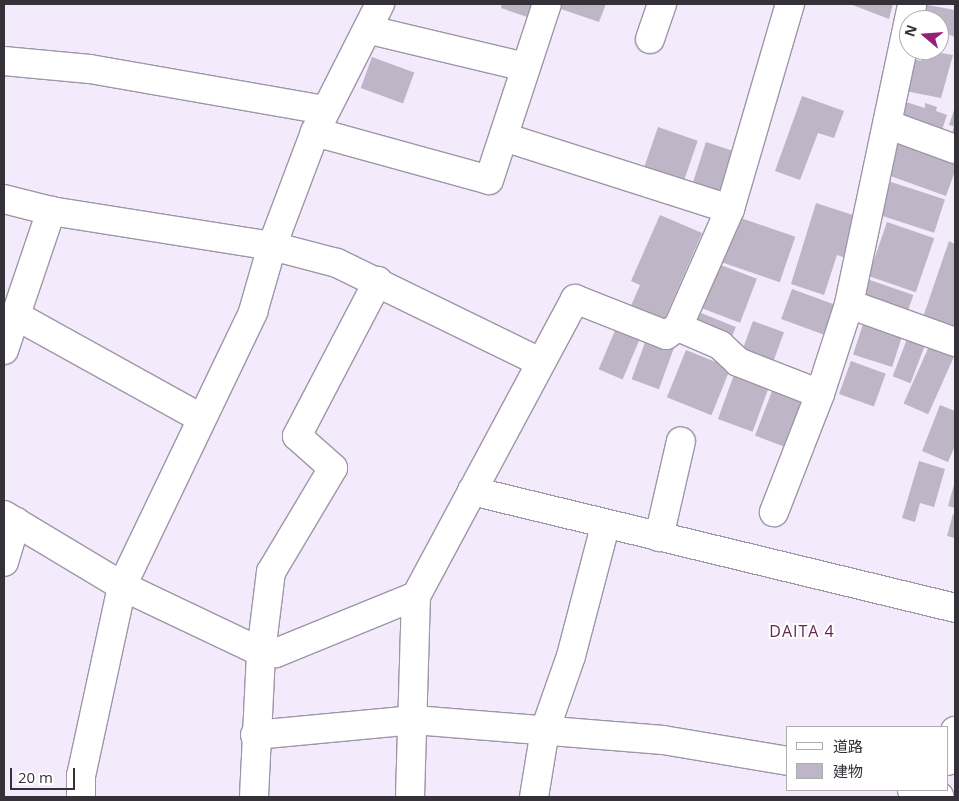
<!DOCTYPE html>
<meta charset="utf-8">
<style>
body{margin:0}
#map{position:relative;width:959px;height:801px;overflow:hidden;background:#f3eafc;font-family:"Open Sans","Noto Sans JP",sans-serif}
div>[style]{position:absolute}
.building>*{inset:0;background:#beb5c7;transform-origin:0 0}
.roads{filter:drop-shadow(1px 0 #9e96a7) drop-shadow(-1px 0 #9e96a7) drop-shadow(0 1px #9e96a7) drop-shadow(0 -1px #9e96a7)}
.minor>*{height:28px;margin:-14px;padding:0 14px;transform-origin:14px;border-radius:14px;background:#fff}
span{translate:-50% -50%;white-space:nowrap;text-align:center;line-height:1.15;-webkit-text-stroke:4px #fff;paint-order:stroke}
.neighbourhood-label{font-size:16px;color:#622851;letter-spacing:1px}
.frame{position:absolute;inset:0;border:5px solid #343138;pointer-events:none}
.legend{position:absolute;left:786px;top:726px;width:162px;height:65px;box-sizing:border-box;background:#fff;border:1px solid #aeadaf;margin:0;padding:6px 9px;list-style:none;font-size:15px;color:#343138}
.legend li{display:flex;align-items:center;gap:10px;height:25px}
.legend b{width:25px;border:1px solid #aeadaf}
.north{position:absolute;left:899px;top:10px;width:50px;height:50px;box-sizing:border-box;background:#fff;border:1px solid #aeadaf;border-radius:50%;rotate:288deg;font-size:14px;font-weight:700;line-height:20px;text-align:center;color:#343138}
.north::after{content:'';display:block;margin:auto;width:18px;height:22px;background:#961f7a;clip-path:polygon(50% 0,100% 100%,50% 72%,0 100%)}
.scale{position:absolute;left:10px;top:768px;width:65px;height:22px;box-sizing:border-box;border:2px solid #343138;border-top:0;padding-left:6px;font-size:15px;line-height:18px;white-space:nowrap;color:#343138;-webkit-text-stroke:4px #fff;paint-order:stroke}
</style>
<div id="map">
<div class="building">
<i style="clip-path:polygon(502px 4px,538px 4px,533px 19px,501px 8px)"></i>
<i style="clip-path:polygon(560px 4px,606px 4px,599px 22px,558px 8px)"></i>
<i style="clip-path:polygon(850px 4px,893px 4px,889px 19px)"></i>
<i style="clip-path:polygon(922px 4px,955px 10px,955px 37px,939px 31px,939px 20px,919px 20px)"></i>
<i style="clip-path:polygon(923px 50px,953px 55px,941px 98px,905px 91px,911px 58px,921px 61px)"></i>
<i style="left:372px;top:57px;width:45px;height:33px;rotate:20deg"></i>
<i style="clip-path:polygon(802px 96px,844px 111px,834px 138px,818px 133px,800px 180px,775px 171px)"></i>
<i style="clip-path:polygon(906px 102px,925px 108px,925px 103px,937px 107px,936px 111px,947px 115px,941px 133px,901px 121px)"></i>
<i style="clip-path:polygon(955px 107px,955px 134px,952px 133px,954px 126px,949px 125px)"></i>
<i style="left:658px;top:127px;width:42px;height:49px;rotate:19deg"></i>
<i style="clip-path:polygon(899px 135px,955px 155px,955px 171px,946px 196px,885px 174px)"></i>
<i style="left:706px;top:142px;width:33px;height:48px;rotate:18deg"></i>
<i style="left:885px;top:180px;width:63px;height:35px;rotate:18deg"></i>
<i style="clip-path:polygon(816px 203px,862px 218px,849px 259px,837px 255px,824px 295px,791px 284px)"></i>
<i style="clip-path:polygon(660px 215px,702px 233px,663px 323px,630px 308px,640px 285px,631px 281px)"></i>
<i style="left:732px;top:215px;width:67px;height:48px;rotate:19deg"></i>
<i style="left:887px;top:222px;width:50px;height:57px;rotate:19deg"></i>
<i style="clip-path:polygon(949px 241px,955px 244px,955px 334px,921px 323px)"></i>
<i style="left:713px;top:262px;width:47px;height:47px;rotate:21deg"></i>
<i style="left:867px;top:279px;width:49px;height:26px;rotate:19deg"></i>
<i style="left:792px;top:289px;width:53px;height:32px;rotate:20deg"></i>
<i style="left:696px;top:311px;width:43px;height:18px;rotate:22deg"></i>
<i style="left:753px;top:321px;width:33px;height:40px;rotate:20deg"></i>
<i style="left:863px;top:324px;width:41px;height:32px;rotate:18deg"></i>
<i style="left:617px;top:326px;width:26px;height:47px;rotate:23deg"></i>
<i style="left:647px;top:337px;width:29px;height:45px;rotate:20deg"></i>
<i style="left:907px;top:339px;width:19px;height:40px;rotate:21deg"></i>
<i style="left:930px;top:344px;width:27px;height:65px;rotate:24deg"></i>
<i style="left:686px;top:350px;width:48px;height:51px;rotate:22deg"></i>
<i style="left:851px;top:361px;width:37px;height:35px;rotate:20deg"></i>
<i style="left:735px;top:372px;width:37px;height:50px;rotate:20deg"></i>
<i style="left:774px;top:386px;width:39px;height:53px;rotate:21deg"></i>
<i style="clip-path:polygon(940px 405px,955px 411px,955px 446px,948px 462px,922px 451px)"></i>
<i style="clip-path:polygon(919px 461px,945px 469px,934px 507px,920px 503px,915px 522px,902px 518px)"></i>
<i style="clip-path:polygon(955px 481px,955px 508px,948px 506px)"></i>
<i style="clip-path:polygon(953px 514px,955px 514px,955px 538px,947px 536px)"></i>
</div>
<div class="roads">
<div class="minor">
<i style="left:370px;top:30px;width:159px;rotate:13.4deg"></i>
<i style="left:650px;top:39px;width:37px;rotate:-71deg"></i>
<i style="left:4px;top:61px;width:86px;rotate:5.3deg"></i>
<i style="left:90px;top:69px;width:238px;rotate:9.9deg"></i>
<i style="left:889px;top:125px;width:70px;rotate:20deg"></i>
<i style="left:315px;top:132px;width:180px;rotate:15.4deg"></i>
<i style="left:489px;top:180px;width:185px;rotate:-71.8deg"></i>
<i style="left:504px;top:137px;width:237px;rotate:17.7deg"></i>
<i style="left:4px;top:199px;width:49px;rotate:14.3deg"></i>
<i style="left:51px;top:211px;width:224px;rotate:9deg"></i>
<i style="left:272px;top:246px;width:67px;rotate:14.7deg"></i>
<i style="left:337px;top:263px;width:226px;rotate:26deg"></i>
<i style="left:849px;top:304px;width:113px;rotate:19.7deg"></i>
<i style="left:15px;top:315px;width:213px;rotate:29deg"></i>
<i style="left:678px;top:327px;width:46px;rotate:23.2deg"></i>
<i style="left:720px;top:345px;width:25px;rotate:43deg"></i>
<i style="left:738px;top:362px;width:88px;rotate:21.3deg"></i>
<i style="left:820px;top:394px;width:127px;rotate:111.3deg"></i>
<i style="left:4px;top:350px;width:147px;rotate:-71.3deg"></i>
<i style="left:820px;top:394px;width:95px;rotate:-72.1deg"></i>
<i style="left:849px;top:304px;width:307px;rotate:-78.1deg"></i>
<i style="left:472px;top:491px;width:497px;rotate:13.6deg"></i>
<i style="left:4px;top:515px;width:138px;rotate:31deg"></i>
<i style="left:122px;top:586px;width:154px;rotate:25.4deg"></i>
<i style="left:261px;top:652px;width:81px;rotate:-82.9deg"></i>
<i style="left:271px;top:572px;width:121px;rotate:-59.2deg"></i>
<i style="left:333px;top:468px;width:48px;rotate:-138.4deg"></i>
<i style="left:297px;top:436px;width:175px;rotate:-62.4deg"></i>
<i style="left:659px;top:537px;width:98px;rotate:-77.1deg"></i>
<i style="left:4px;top:562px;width:42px;rotate:-73.3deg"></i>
<i style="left:255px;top:735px;width:160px;rotate:-5.4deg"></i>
<i style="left:414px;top:720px;width:250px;rotate:4.6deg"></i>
<i style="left:663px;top:740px;width:127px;rotate:9.5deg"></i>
<i style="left:948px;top:761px;width:31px;rotate:-77deg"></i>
<i style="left:912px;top:790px;width:28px;rotate:13deg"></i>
<i style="left:81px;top:797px;width:21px;rotate:-90deg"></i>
<i style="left:81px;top:776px;width:194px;rotate:-77.8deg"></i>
<i style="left:122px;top:586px;width:304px;rotate:-64.4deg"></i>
<i style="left:253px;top:312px;width:69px;rotate:-73.9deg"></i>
<i style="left:272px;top:246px;width:122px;rotate:-69.3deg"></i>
<i style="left:315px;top:132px;width:144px;rotate:-63.1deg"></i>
<i style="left:254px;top:797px;width:145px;rotate:-87.2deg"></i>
<i style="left:261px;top:652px;width:15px;rotate:4deg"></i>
<i style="left:276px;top:653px;width:151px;rotate:-22.2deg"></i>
<i style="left:410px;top:797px;width:201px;rotate:-88.3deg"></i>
<i style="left:416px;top:596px;width:337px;rotate:-61.8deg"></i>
<i style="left:575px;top:299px;width:98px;rotate:21.6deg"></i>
<i style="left:666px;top:335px;width:14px;rotate:-34deg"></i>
<i style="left:678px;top:327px;width:129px;rotate:-66.2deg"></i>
<i style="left:730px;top:209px;width:214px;rotate:-73.7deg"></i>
<i style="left:534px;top:797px;width:68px;rotate:-80.7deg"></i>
<i style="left:545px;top:730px;width:78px;rotate:-70.6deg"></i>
<i style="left:571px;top:656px;width:134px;rotate:-75.3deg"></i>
</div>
</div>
<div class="neighbourhood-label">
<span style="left:802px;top:631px">DAITA 4</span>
</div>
<div class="frame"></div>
<ul class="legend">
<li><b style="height:6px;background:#fff"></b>道路</li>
<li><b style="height:14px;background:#beb5c7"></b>建物</li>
</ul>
<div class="north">N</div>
<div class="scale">20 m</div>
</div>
